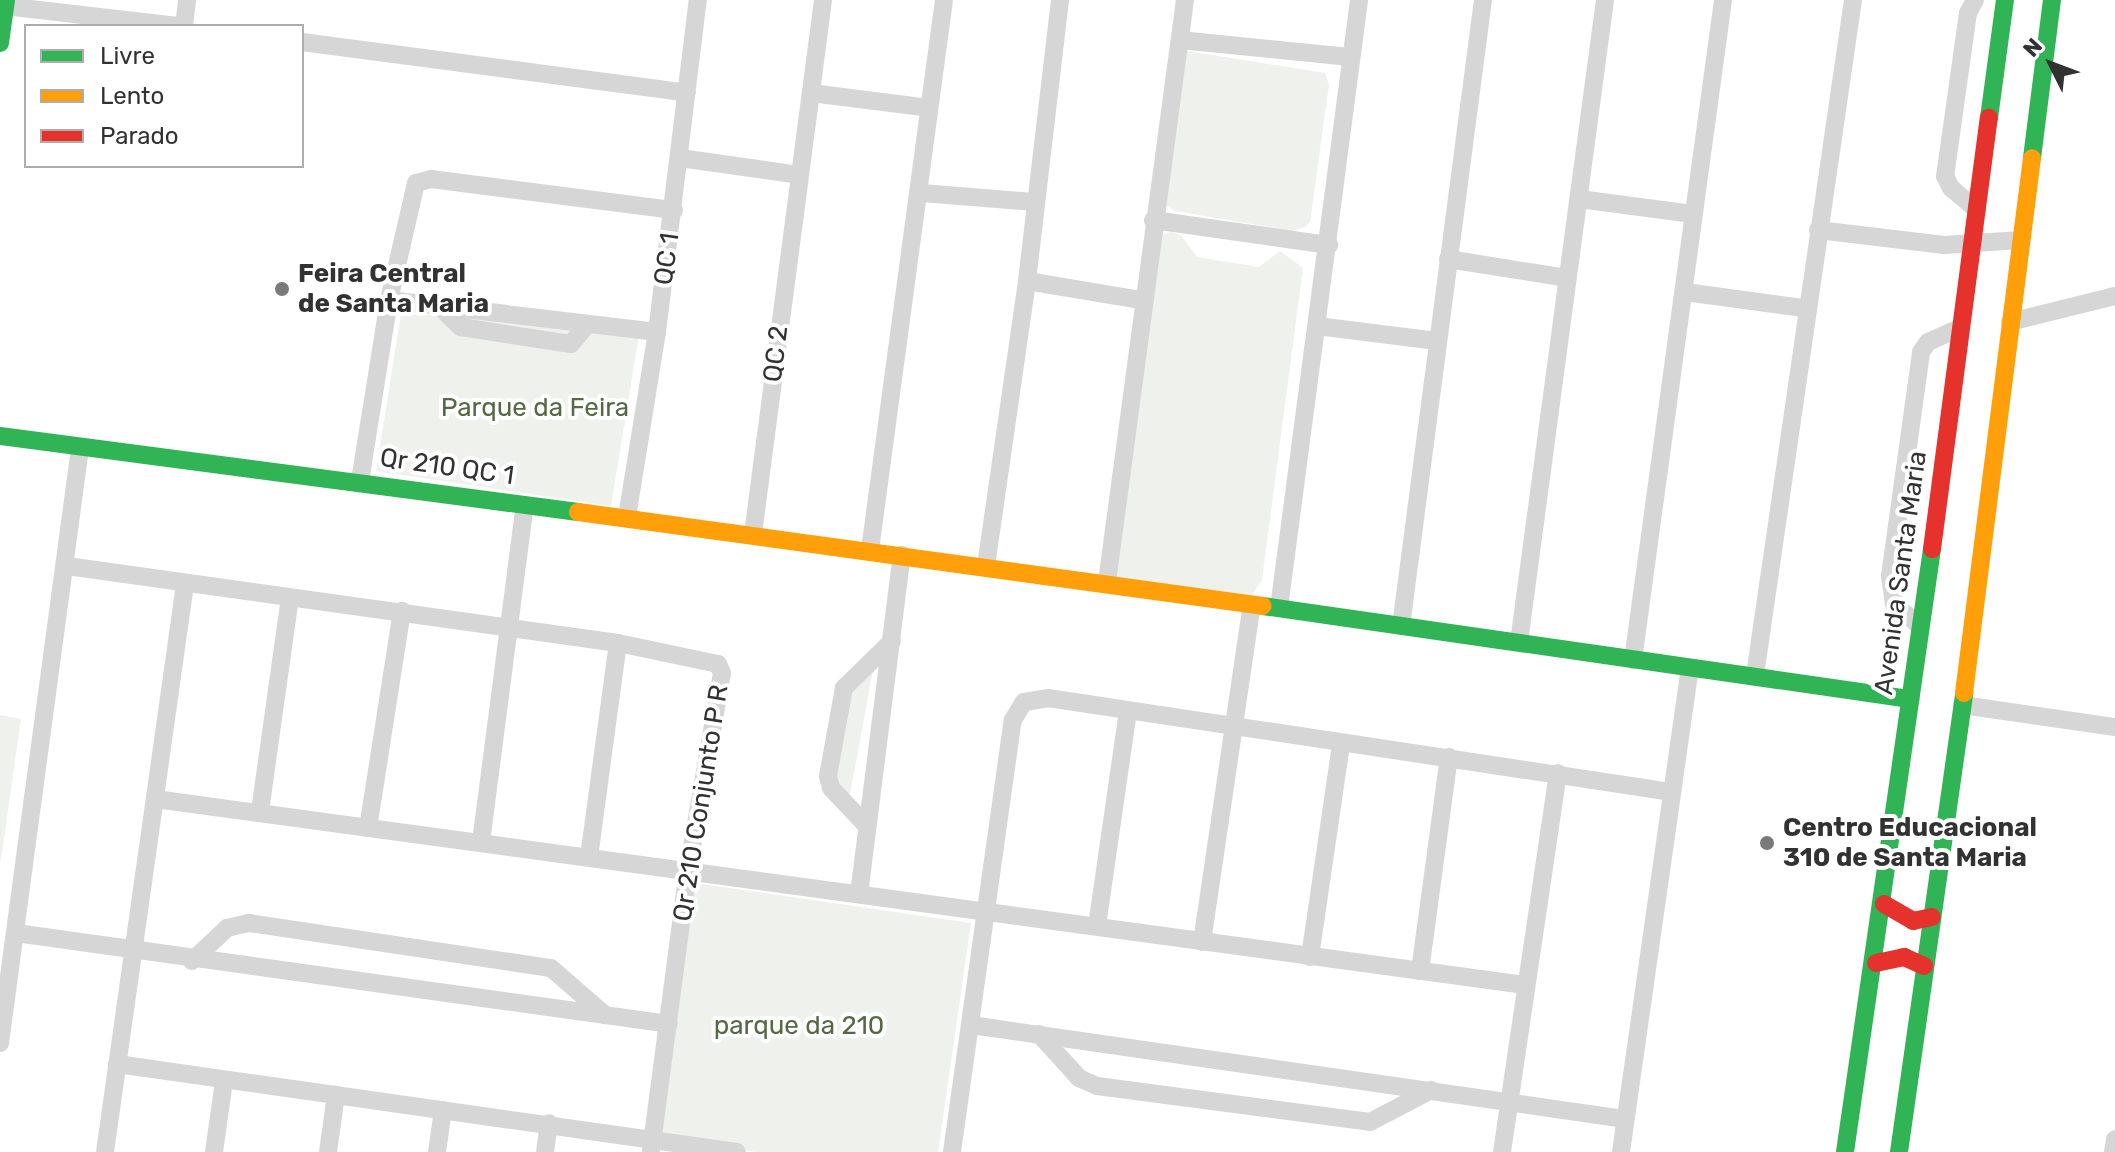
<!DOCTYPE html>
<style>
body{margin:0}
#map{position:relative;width:2115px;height:1152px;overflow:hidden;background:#fff;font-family:Rubik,sans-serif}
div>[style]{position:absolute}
.green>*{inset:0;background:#eff2ec}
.street>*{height:18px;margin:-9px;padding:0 9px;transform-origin:9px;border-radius:9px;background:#d6d6d6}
.fast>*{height:18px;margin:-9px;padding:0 9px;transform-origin:9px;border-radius:9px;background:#30b455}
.slow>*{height:18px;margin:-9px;padding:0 9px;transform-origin:9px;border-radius:9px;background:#ff9f0a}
.jam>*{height:18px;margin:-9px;padding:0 9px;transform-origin:9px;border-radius:9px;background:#e5322d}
.dots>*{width:22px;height:22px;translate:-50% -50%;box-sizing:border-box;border:4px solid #fff;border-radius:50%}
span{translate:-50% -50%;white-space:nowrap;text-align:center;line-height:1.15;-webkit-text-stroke:8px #fff;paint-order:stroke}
.street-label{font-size:26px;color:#323232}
.poi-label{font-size:26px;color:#323232;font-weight:700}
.left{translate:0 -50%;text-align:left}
.park-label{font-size:26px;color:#556944}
.legend{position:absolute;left:24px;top:24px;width:280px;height:144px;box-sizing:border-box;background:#fff;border:2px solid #adadad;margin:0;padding:10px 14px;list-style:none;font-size:24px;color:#323232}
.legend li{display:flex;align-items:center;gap:16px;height:40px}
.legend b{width:40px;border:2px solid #adadad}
.north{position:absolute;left:2011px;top:24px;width:80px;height:80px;-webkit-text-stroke:6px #fff;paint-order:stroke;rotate:312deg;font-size:22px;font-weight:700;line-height:32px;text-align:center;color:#323232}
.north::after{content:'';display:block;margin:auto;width:28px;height:36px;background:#323232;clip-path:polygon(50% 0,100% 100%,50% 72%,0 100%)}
</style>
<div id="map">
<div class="green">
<i style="clip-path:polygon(1187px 51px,1325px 73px,1329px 85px,1310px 222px,1305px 227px,1292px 231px,1175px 211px,1166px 205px)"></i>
<i style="clip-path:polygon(1171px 232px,1182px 236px,1197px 257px,1259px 267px,1280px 251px,1303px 268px,1262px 580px,1252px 595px,1119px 579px,1111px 563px,1160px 236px)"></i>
<i style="clip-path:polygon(401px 314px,506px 317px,639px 335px,611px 506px,376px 471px)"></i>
<i style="clip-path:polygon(874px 664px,856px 763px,848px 802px,830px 781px,844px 693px)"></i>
<i style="clip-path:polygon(0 715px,21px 719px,1px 860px,0 860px)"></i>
<i style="clip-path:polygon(688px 882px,971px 923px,938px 1152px,756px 1152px,654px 1138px)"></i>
</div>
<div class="street">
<i style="left:1975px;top:0;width:15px;rotate:118deg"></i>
<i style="left:1968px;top:13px;width:165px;rotate:98deg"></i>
<i style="left:1945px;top:176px;width:13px;rotate:63deg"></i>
<i style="left:1951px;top:188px;width:34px;rotate:40deg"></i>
<i style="left:5px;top:6px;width:174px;rotate:6.6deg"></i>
<i style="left:184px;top:26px;width:26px;rotate:-83deg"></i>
<i style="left:1180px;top:40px;width:171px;rotate:5.7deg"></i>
<i style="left:302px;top:42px;width:388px;rotate:7.5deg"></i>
<i style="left:811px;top:93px;width:119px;rotate:7.2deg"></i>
<i style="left:680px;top:158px;width:120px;rotate:8.1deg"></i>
<i style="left:922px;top:193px;width:113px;rotate:4.6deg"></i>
<i style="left:1579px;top:199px;width:115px;rotate:7.5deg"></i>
<i style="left:1153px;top:220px;width:178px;rotate:8.1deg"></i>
<i style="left:1818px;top:230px;width:127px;rotate:6.8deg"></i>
<i style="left:1944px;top:245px;width:77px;rotate:-3.7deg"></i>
<i style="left:1448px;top:259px;width:120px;rotate:9.1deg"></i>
<i style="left:1027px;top:281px;width:116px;rotate:9.5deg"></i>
<i style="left:1685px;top:292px;width:120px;rotate:7.7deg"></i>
<i style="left:389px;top:300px;width:270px;rotate:6.8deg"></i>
<i style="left:441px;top:308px;width:28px;rotate:44deg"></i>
<i style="left:461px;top:327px;width:111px;rotate:8.8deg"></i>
<i style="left:571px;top:344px;width:26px;rotate:-50deg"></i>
<i style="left:2010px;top:322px;width:108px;rotate:-13.9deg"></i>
<i style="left:1317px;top:326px;width:121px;rotate:7.1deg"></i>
<i style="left:360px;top:481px;width:183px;rotate:-80.9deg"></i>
<i style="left:389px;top:300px;width:120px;rotate:-77deg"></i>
<i style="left:416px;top:183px;width:16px;rotate:-15deg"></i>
<i style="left:431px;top:179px;width:245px;rotate:7.3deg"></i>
<i style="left:627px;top:517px;width:187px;rotate:-80.8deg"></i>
<i style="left:657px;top:332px;width:335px;rotate:-83deg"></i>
<i style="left:753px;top:534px;width:539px;rotate:-82.53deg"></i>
<i style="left:870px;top:550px;width:555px;rotate:-82.34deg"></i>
<i style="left:67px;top:566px;width:556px;rotate:7.96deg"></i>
<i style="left:618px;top:643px;width:102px;rotate:11.9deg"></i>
<i style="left:718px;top:664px;width:10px;rotate:66deg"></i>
<i style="left:722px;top:673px;width:200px;rotate:99.8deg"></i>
<i style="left:688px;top:870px;width:284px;rotate:97.5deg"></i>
<i style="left:986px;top:566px;width:288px;rotate:-81.8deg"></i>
<i style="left:1027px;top:281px;width:283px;rotate:-83.3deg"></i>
<i style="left:1107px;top:582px;width:587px;rotate:-82.37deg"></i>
<i style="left:1279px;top:608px;width:613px;rotate:-82.5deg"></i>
<i style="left:1401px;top:626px;width:631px;rotate:-82.54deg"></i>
<i style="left:1920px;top:626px;width:34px;rotate:-140deg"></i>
<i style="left:1894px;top:604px;width:28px;rotate:-98deg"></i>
<i style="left:1890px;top:576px;width:226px;rotate:-82.1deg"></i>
<i style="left:1921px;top:352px;width:12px;rotate:-55deg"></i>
<i style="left:1928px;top:342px;width:36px;rotate:-24deg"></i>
<i style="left:1519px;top:642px;width:648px;rotate:-82.37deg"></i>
<i style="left:1633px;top:660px;width:666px;rotate:-82.23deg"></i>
<i style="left:1755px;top:675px;width:682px;rotate:-81.74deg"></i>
<i style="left:1962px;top:705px;width:155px;rotate:8.2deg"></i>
<i style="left:155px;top:799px;width:1383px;rotate:7.73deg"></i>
<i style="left:260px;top:811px;width:215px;rotate:-82deg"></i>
<i style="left:867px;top:826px;width:52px;rotate:-133.5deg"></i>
<i style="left:831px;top:788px;width:12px;rotate:-104deg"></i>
<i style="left:828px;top:776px;width:89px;rotate:-79.7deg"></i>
<i style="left:844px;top:688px;width:67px;rotate:-44.4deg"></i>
<i style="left:368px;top:828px;width:220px;rotate:-81.1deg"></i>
<i style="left:481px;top:842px;width:340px;rotate:-82.6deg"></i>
<i style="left:589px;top:857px;width:216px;rotate:-82.3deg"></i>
<i style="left:859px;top:894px;width:342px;rotate:-82.8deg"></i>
<i style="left:1097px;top:926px;width:216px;rotate:-81.8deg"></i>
<i style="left:16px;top:933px;width:659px;rotate:7.93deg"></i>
<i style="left:1202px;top:942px;width:341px;rotate:-81.6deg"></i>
<i style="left:1310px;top:957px;width:215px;rotate:-81.7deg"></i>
<i style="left:192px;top:961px;width:48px;rotate:-43.3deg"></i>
<i style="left:227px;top:928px;width:23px;rotate:-13deg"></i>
<i style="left:249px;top:923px;width:305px;rotate:8.5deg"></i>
<i style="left:551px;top:968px;width:72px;rotate:41deg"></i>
<i style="left:1420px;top:971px;width:216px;rotate:-82.3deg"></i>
<i style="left:971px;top:1025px;width:661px;rotate:8.18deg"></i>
<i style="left:1039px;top:1034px;width:59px;rotate:47.7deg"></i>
<i style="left:1079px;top:1078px;width:20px;rotate:24deg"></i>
<i style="left:1097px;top:1086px;width:275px;rotate:7.5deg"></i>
<i style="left:1370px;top:1122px;width:69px;rotate:-27.7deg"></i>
<i style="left:0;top:1043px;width:600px;rotate:-82.34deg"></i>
<i style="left:117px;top:1064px;width:626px;rotate:8.08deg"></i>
<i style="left:105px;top:1152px;width:574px;rotate:-81.98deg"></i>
<i style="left:214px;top:1152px;width:72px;rotate:-82deg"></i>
<i style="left:328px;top:1152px;width:58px;rotate:-82deg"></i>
<i style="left:437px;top:1152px;width:42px;rotate:-81.9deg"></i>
<i style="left:545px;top:1152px;width:29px;rotate:-82deg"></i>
<i style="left:952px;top:1152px;width:436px;rotate:-82deg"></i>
<i style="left:1013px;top:720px;width:21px;rotate:-59deg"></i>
<i style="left:1024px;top:702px;width:24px;rotate:-9deg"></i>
<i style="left:1048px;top:698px;width:631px;rotate:8.57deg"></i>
<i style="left:1502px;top:1152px;width:383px;rotate:-81.6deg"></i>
<i style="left:1621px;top:1152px;width:489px;rotate:-81.9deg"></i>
<i style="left:2113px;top:1152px;width:13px;rotate:-81deg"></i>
</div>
<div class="fast">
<i style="left:0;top:43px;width:43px;rotate:-82.1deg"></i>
<i style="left:1989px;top:118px;width:119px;rotate:-82.3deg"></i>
<i style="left:2032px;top:158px;width:159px;rotate:-82.8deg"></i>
<i style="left:0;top:436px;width:583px;rotate:7.49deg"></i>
<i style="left:1263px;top:606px;width:654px;rotate:8.18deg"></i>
<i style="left:1845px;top:1152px;width:609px;rotate:-81.79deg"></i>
<i style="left:1899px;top:1152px;width:464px;rotate:-81.9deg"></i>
</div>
<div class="slow">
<i style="left:578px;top:512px;width:691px;rotate:7.81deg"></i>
<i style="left:1964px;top:693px;width:539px;rotate:-82.76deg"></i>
</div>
<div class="jam">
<i style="left:1932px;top:549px;width:435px;rotate:-82.5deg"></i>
<i style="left:1884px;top:904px;width:34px;rotate:30deg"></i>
<i style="left:1913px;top:921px;width:19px;rotate:-12deg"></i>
<i style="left:1876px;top:963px;width:29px;rotate:-12deg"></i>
<i style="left:1904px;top:957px;width:22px;rotate:24deg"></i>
</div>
<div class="dots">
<i style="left:282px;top:289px;background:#7a7a7a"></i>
<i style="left:1767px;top:843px;background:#7a7a7a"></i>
</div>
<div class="street-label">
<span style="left:667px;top:259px;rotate:-82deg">QC 1</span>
<span style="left:776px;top:354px;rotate:-83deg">QC 2</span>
<span style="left:447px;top:467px;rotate:8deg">Qr 210 QC 1</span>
<span style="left:1901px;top:573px;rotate:-82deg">Avenida Santa Maria</span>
<span style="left:701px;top:803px;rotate:-81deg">Qr 210 Conjunto P R</span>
</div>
<div class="poi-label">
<span class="left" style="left:298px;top:289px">Feira Central<br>de Santa Maria</span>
<span class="left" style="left:1783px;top:843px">Centro Educacional<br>310 de Santa Maria</span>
</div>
<div class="park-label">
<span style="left:535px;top:408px">Parque da Feira</span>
<span style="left:799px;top:1026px">parque da 210</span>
</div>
<ul class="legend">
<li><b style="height:10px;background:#30b455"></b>Livre</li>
<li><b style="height:10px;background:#ff9f0a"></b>Lento</li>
<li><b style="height:10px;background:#e5322d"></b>Parado</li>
</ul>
<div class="north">N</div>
</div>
